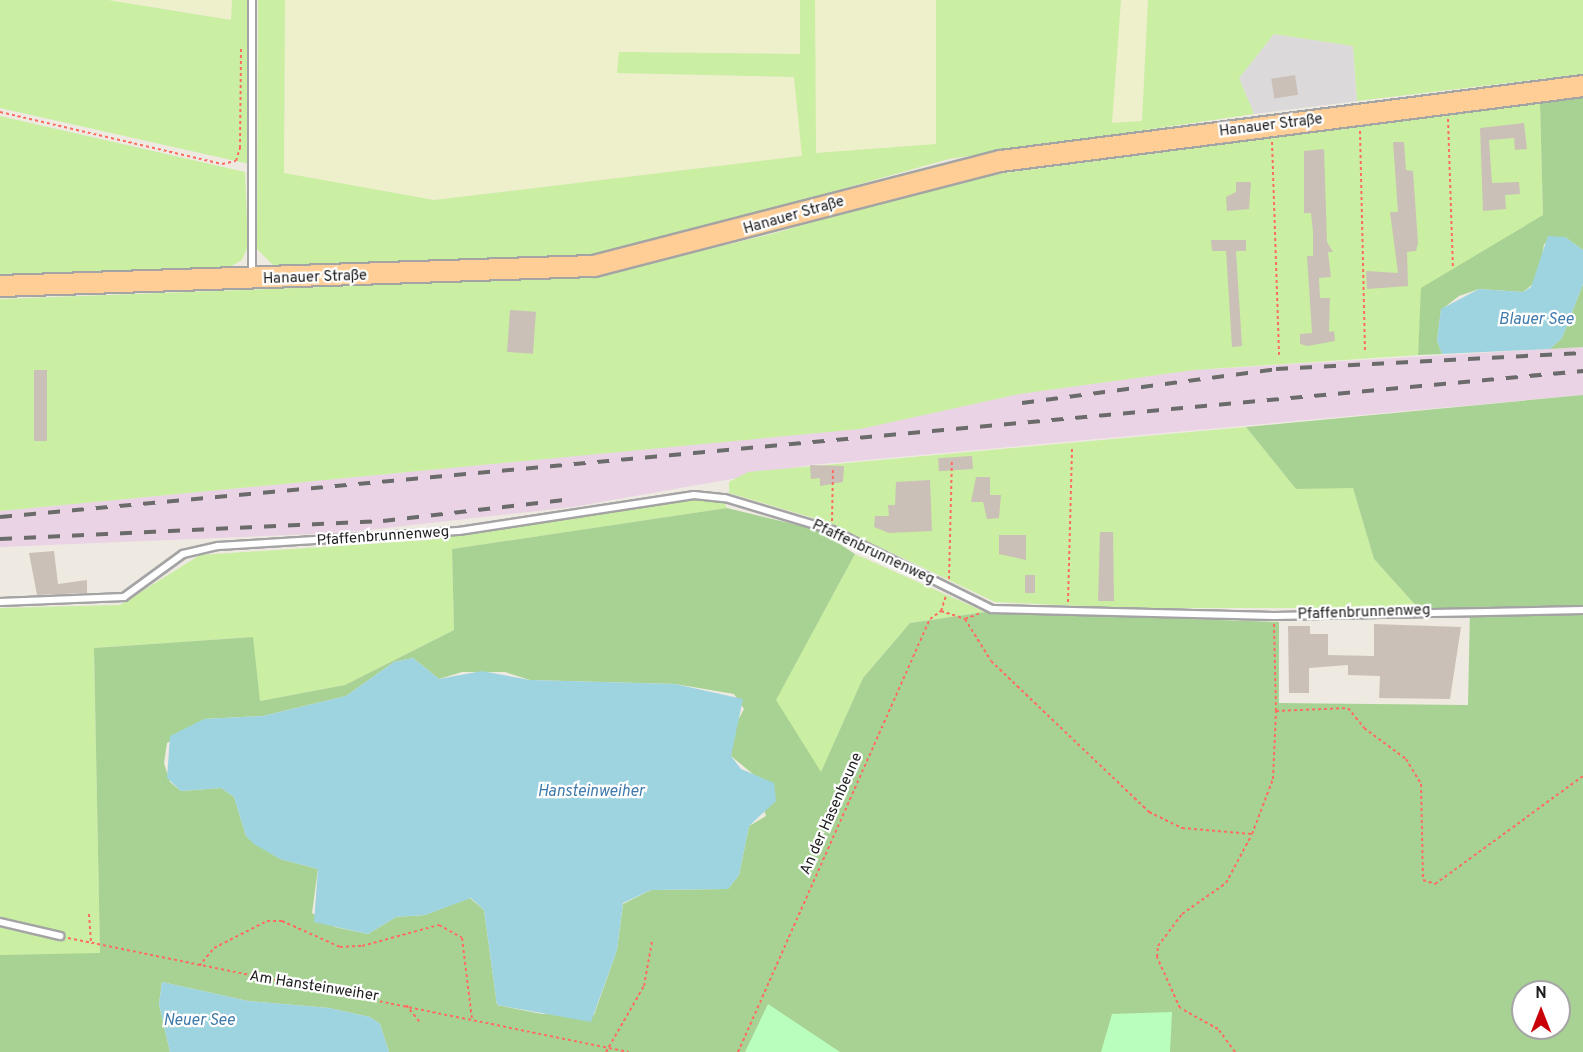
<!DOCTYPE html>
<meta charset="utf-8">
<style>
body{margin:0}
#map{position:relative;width:1583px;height:1052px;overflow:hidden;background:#efeae1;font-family:Overpass,sans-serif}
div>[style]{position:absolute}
.residential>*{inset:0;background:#dbd9da}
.industrial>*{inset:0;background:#e9d3e5}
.farmland>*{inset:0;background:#eef0cb;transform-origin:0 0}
.grass>*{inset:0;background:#caeea2}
.forest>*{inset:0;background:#a8d293}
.park>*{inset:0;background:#bafebd}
.water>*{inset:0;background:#9ed4e0}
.building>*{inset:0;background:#cbc0b7;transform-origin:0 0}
.path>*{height:2px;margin-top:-1px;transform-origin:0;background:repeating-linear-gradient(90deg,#ff6c62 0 3px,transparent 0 6px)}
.roads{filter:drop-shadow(2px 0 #a4a4a4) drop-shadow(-2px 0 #a4a4a4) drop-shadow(0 2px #a4a4a4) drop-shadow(0 -2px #a4a4a4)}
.service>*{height:6px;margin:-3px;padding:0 3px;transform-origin:3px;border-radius:3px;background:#fff}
.primary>*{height:20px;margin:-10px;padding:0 10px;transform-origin:10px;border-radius:10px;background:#ffce96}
.rail>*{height:4px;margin-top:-2px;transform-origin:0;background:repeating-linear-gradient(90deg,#6b6b6b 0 12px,transparent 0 24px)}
span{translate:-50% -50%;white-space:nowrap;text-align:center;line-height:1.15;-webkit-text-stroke:4.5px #fff;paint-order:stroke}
.street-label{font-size:15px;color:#1d1d1d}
.water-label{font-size:16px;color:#407aab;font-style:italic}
.north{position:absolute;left:1511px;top:980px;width:60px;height:60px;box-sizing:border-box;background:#fff;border:2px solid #a5a5a5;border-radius:50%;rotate:0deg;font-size:16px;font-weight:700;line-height:24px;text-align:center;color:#1d1d1d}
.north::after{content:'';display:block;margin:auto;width:21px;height:27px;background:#c90008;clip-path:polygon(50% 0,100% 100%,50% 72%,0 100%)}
</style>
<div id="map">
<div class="residential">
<i style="clip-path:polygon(1274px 34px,1353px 46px,1357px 101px,1254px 114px,1239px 78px)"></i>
</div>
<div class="industrial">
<i style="clip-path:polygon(1583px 347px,1583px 395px,810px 465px,573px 507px,342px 533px,0 547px,0 511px,859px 429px,1019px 394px,1194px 370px)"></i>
</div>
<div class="farmland">
<i style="clip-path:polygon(108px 0,232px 0,231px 20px)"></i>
<i style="clip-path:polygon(285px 0,800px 0,800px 54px,620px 52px,617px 73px,795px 77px,803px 156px,434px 200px,284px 174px)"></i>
<i style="left:815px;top:0;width:121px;height:153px"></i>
<i style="clip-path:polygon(1121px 0,1148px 0,1142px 122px,1111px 123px)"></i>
</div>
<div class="grass">
<i style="clip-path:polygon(0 0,108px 0,231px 20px,232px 0,247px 0,249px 164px,0 108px)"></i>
<i style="clip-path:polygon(258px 0,285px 0,284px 173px,434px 200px,802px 156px,794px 77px,617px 73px,619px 52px,800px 54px,800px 0,815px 0,816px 153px,936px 144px,936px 0,1121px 0,1112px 123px,1142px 121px,1148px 0,1583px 0,1583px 74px,1357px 101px,1353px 46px,1274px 34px,1239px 78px,1254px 114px,949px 159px,617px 252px,444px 265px,274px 266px,257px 249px)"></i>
<i style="clip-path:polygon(1540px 103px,1543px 215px,1422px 288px,1418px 355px,1194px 370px,1019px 394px,860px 429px,0 511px,0 299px,595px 277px,779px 232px,958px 179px)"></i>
<i style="clip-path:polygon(0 116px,245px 172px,248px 246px,242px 260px,228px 268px,0 274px)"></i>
<i style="clip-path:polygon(1246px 427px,1296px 489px,1353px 487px,1374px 559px,1418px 608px,1122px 608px,995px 602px,827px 522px,729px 493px,729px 482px,748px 472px)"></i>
<i style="clip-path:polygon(691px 498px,724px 502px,727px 508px,452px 549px,454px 630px,345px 685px,260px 701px,252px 637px,94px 648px,100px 954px,0 955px,0 608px,120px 605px,200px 555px,428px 540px)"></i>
<i style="clip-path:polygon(855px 554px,985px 612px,910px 623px,863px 678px,821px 773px,775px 701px)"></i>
</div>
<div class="forest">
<i style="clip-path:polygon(1583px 97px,1583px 250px,1565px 237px,1544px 244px,1538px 280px,1523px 292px,1479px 289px,1459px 296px,1441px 310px,1437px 340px,1442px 354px,1418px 355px,1421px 288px,1543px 215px,1540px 103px)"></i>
<i style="clip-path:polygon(1583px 284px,1583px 347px,1550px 349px,1562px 338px)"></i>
<i style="clip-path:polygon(evenodd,1583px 395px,1583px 1052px,389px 1052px,380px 1024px,370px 1017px,329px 1008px,248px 1001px,162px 982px,159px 1004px,170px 1052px,0 1052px,0 955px,100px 953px,94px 648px,253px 637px,260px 701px,345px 685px,454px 630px,452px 549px,727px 508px,818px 530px,855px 554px,776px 700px,821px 772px,863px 678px,910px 623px,985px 612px,1279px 622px,1279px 703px,1468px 705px,1470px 608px,1418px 608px,1374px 559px,1353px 488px,1296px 489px,1246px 427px,1583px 395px,413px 658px,439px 679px,462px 672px,505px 672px,530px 680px,675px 684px,734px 694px,744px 709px,735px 726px,731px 756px,753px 774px,766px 816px,749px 826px,739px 875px,728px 889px,651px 890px,623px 904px,617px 950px,594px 1015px,542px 1014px,497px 1005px,484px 910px,470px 898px,425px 915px,396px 917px,368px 934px,335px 927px,312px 913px,318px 869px,280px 859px,246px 836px,234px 797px,221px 788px,181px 791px,170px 782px,164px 763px,167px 743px,204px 719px,263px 716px,346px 696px,394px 662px,413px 658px,1583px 395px,1523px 992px,1559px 992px,1559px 1028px,1523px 1028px,1523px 992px)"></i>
</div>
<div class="park">
<i style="clip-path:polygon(768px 1004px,840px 1052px,745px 1052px)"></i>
<i style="clip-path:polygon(1172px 1012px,1170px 1052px,1101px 1052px,1112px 1014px)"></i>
</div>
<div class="water">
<i style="clip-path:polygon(1548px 236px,1565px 237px,1583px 250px,1583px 284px,1562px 338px,1550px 349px,1442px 354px,1437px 340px,1441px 309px,1479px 289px,1523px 292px,1531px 287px)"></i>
<i style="clip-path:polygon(413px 658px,439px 679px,482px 671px,530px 680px,675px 684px,743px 699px,731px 756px,741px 769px,774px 783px,776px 801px,749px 826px,739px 875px,728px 889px,651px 890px,623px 903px,617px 950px,591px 1022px,497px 1005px,484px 910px,471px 898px,425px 915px,396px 917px,368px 934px,314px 922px,318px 869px,280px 859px,254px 844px,246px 836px,234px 797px,221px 788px,181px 791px,167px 778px,170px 736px,204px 719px,263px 716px,346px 696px,394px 662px)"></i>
<i style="clip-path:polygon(162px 982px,248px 1001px,329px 1008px,370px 1017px,380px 1024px,389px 1052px,170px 1052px,159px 1004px)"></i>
</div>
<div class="building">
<i style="left:1295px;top:75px;width:20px;height:24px;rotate:81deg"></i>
<i style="clip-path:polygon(1524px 123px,1527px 149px,1515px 150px,1514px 138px,1489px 140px,1492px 183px,1519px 182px,1520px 194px,1505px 195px,1506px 209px,1483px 211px,1480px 128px)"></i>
<i style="clip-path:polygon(1393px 142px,1404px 142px,1406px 170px,1413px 171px,1418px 243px,1416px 251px,1407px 252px,1408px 286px,1367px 289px,1366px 271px,1398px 273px,1390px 212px,1398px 212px)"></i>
<i style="clip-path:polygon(1324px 149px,1327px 242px,1333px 252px,1328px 252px,1331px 277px,1319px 278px,1320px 298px,1330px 298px,1329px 332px,1334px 331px,1335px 341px,1308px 346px,1300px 344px,1300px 334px,1312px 333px,1307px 256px,1313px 256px,1313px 232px,1311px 213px,1304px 213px,1304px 151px)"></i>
<i style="clip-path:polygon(1236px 182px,1251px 182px,1249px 209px,1227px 211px,1226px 197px,1236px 192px)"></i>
<i style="clip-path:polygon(1211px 240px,1246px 240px,1246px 251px,1236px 251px,1242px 346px,1232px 347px,1226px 251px,1212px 251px)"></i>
<i style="left:510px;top:310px;width:26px;height:42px;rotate:4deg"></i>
<i style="left:34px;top:370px;width:13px;height:71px"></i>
<i style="left:972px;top:456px;width:13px;height:34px;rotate:86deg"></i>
<i style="clip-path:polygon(810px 465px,844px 466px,843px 482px,820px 486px,820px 478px,811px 479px)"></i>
<i style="clip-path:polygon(976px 477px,990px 477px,990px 495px,1001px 495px,999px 518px,987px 519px,983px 502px,971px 502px)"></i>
<i style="clip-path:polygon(930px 480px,932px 531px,889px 533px,874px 527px,875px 516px,889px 516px,888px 505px,895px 505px,896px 482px)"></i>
<i style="clip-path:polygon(1100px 532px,1113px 532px,1114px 601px,1098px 601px)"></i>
<i style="clip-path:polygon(999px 535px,1026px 535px,1026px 560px,999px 554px)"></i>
<i style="clip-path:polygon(54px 551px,58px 584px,87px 580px,87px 593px,37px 595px,29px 553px)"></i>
<i style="left:1025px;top:575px;width:10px;height:18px"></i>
<i style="clip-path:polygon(1374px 624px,1461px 627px,1450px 699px,1379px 698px,1380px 676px,1348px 675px,1348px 665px,1309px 668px,1309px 693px,1289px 693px,1288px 626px,1310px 626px,1310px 634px,1328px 634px,1328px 655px,1374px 656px)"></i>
</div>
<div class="path">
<i style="left:0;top:112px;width:228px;rotate:13.2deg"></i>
<i style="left:222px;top:164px;width:14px;rotate:-12deg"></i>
<i style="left:236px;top:161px;width:14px;rotate:-73deg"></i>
<i style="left:240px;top:148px;width:99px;rotate:-89.4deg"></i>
<i style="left:1448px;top:119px;width:147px;rotate:88.1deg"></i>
<i style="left:1360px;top:131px;width:219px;rotate:88.7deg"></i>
<i style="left:1272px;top:142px;width:213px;rotate:88.1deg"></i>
<i style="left:832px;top:521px;width:54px;rotate:-88.9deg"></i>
<i style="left:949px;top:579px;width:120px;rotate:-88.6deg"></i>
<i style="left:1068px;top:602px;width:154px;rotate:-88.5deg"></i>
<i style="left:941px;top:611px;width:25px;rotate:18deg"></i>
<i style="left:965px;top:619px;width:17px;rotate:-21deg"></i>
<i style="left:965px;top:619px;width:49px;rotate:58.2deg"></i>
<i style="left:991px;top:661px;width:219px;rotate:43.7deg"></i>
<i style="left:1149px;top:812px;width:37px;rotate:26deg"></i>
<i style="left:1182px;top:828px;width:70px;rotate:4.9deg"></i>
<i style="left:1274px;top:624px;width:87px;rotate:88.7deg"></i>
<i style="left:89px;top:914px;width:29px;rotate:86deg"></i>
<i style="left:68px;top:938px;width:572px;rotate:11.49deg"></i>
<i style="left:199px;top:966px;width:23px;rotate:-50deg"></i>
<i style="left:214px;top:948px;width:59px;rotate:-27deg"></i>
<i style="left:267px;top:921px;width:15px"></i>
<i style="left:282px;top:921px;width:64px;rotate:24.1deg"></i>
<i style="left:340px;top:947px;width:22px;rotate:-3deg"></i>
<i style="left:362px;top:946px;width:80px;rotate:-15.3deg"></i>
<i style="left:439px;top:925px;width:26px;rotate:29deg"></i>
<i style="left:462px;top:938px;width:82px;rotate:83deg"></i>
<i style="left:406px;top:1005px;width:21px;rotate:51deg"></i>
<i style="left:606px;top:1052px;width:76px;rotate:-60.1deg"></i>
<i style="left:644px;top:986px;width:46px;rotate:-79.9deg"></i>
<i style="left:738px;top:1052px;width:474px;rotate:-66.1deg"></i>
<i style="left:930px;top:619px;width:14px;rotate:-36deg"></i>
<i style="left:941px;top:611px;width:16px;rotate:-72deg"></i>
<i style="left:1235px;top:1052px;width:29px;rotate:-126deg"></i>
<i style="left:1218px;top:1029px;width:43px;rotate:-151.1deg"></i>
<i style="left:1180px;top:1008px;width:56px;rotate:-114.3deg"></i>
<i style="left:1157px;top:957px;width:11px;rotate:-85deg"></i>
<i style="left:1158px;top:946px;width:40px;rotate:-53deg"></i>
<i style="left:1182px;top:914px;width:54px;rotate:-35.2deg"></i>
<i style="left:1226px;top:883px;width:55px;rotate:-62deg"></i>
<i style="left:1252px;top:834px;width:59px;rotate:-69.1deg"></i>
<i style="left:1273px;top:779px;width:68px;rotate:-87.5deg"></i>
<i style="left:1276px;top:711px;width:72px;rotate:-2.4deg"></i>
<i style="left:1348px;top:708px;width:26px;rotate:51deg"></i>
<i style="left:1364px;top:728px;width:52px;rotate:36.4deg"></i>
<i style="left:1406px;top:759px;width:29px;rotate:59deg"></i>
<i style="left:1421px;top:784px;width:96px;rotate:88.8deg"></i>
<i style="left:1423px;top:880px;width:13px;rotate:18deg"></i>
<i style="left:1435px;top:884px;width:183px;rotate:-36.1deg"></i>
</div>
<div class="roads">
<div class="service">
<i style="left:252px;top:275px;width:275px;rotate:-90deg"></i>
<i style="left:0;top:602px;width:124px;rotate:-2.3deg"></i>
<i style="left:124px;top:597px;width:73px;rotate:-36.1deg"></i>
<i style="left:183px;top:554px;width:36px;rotate:-13deg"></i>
<i style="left:218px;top:546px;width:241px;rotate:-3.6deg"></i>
<i style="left:459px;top:531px;width:238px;rotate:-8.7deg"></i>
<i style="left:694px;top:495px;width:31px;rotate:6deg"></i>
<i style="left:725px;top:498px;width:112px;rotate:16.7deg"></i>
<i style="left:832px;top:530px;width:178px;rotate:26.3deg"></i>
<i style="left:992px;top:609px;width:282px;rotate:1.4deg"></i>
<i style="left:1274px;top:616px;width:309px;rotate:-1.1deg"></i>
<i style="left:0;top:922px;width:62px;rotate:13.1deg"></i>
</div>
<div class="primary">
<i style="left:0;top:286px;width:594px;rotate:-1.93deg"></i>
<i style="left:594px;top:266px;width:420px;rotate:-14.5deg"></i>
<i style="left:1001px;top:161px;width:587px;rotate:-7.34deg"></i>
</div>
</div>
<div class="rail">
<i style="left:1022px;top:403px;width:256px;rotate:-7.6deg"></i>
<i style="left:1276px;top:369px;width:307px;rotate:-3deg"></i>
<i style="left:0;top:517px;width:1590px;rotate:-5.27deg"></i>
<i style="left:0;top:539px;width:383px;rotate:-2.7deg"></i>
<i style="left:383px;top:521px;width:191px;rotate:-6.6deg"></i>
</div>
<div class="street-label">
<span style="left:1271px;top:126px;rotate:-7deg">Hanauer Straße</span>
<span style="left:794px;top:216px;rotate:-16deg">Hanauer Straße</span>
<span style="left:315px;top:278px;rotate:-2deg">Hanauer Straße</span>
<span style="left:383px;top:537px;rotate:-4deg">Pfaffenbrunnenweg</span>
<span style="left:873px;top:553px;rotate:25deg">Pfaffenbrunnenweg</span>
<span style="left:1364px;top:613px;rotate:-2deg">Pfaffenbrunnenweg</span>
<span style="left:832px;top:814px;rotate:-66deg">An der Hasenbeune</span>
<span style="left:314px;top:987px;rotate:9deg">Am Hansteinweiher</span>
</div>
<div class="water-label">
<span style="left:1536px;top:320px">Blauer See</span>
<span style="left:591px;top:792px">Hansteinweiher</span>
<span style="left:199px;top:1021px">Neuer See</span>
</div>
<div class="north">N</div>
</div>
